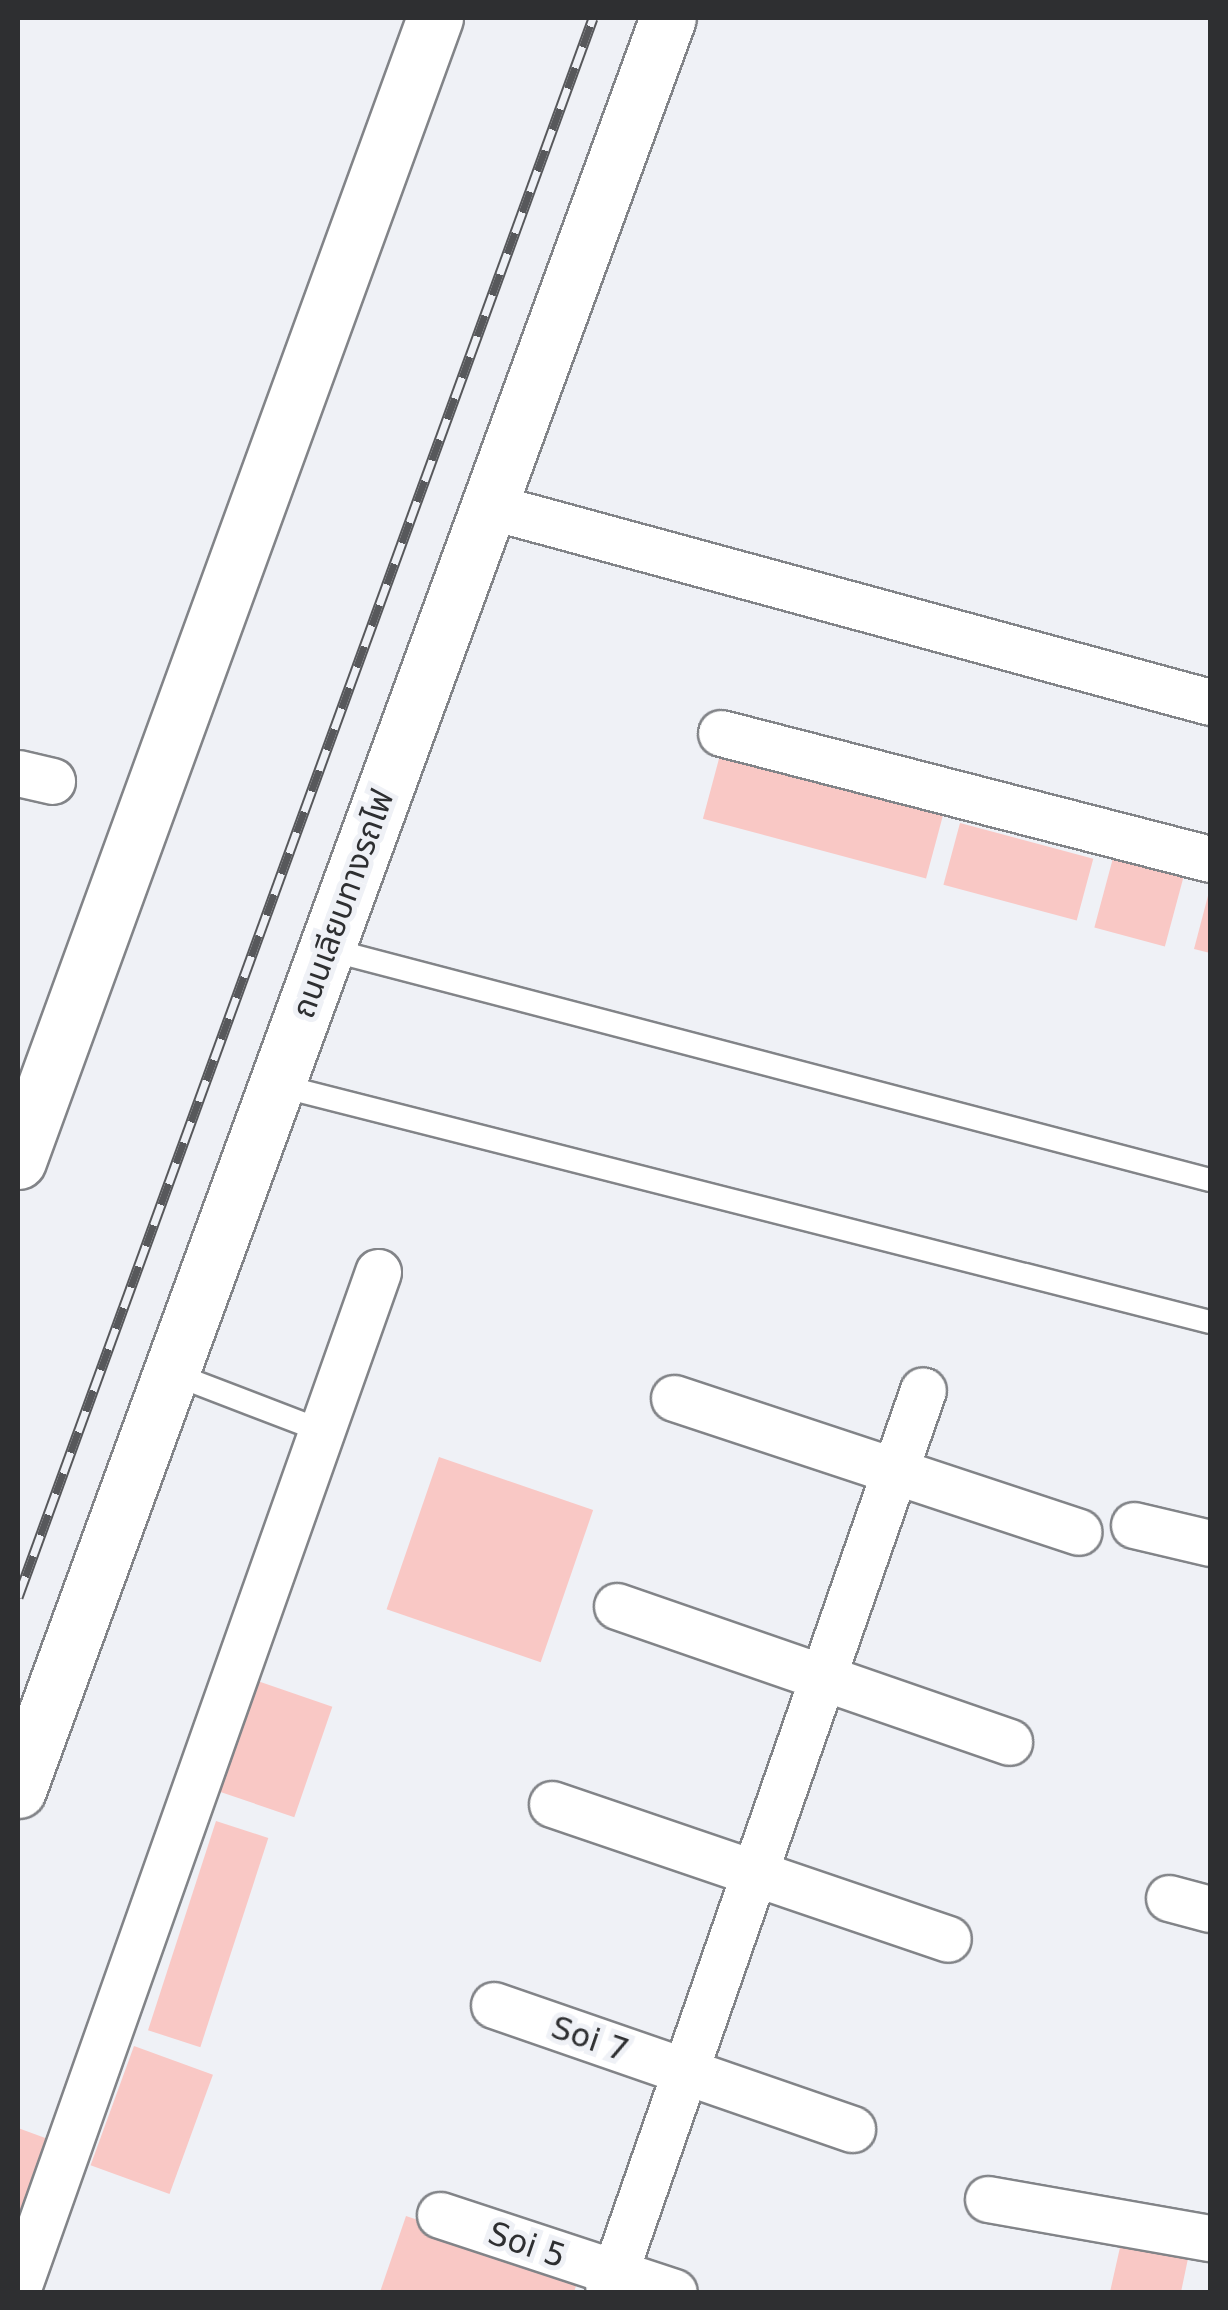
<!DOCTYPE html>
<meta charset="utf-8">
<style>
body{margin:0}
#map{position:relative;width:1228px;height:2310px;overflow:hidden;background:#eff1f6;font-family:"DejaVu Sans","Noto Sans Thai",sans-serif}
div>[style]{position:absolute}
.building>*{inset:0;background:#f9c8c5;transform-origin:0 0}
.roads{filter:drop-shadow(2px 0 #828488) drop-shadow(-2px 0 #828488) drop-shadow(0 2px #828488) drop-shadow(0 -2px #828488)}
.lane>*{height:22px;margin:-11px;padding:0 11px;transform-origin:11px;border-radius:11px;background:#fff}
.street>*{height:45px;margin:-22.5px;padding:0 22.5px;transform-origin:22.5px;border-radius:22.5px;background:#fff}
.secondary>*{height:55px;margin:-27.5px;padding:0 27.5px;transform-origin:27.5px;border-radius:27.5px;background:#fff}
.rail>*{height:11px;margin-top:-5.5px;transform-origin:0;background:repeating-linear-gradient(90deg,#eff1f6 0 22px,#57585b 0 44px);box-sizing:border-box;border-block:2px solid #57585b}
span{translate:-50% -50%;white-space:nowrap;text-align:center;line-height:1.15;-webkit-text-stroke:10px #eff1f6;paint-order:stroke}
.street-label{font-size:32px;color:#2e2f31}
.frame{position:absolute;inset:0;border:20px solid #2e2f31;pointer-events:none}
</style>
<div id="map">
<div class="building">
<i style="left:720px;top:755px;width:231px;height:66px;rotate:15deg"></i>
<i style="left:960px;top:823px;width:138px;height:64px;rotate:15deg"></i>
<i style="left:1113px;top:858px;width:73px;height:72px;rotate:15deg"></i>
<i style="clip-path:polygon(1209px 892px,1210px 892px,1210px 953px,1194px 949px)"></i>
<i style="left:439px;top:1457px;width:163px;height:161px;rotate:19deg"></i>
<i style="left:252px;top:1679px;width:85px;height:117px;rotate:19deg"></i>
<i style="left:216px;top:1821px;width:55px;height:220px;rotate:18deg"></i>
<i style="left:134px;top:2046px;width:84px;height:127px;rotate:20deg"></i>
<i style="clip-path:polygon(18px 2128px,48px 2139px,18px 2224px)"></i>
<i style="clip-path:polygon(406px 2216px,580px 2274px,574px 2292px,380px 2292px)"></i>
<i style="clip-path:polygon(1123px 2234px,1190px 2249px,1181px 2292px,1110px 2292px)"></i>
</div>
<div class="roads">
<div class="lane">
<i style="left:327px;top:949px;width:913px;rotate:14.66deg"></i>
<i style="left:277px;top:1085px;width:963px;rotate:14.25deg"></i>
<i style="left:171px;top:1373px;width:162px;rotate:21deg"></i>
</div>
<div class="street">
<i style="left:489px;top:506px;width:747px;rotate:15.21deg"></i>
<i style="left:721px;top:733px;width:505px;rotate:14.45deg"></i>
<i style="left:18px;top:773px;width:35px;rotate:13deg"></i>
<i style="left:674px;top:1398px;width:426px;rotate:18.3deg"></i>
<i style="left:1134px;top:1525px;width:78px;rotate:13.3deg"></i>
<i style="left:617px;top:1606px;width:415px;rotate:19.1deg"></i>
<i style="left:552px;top:1804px;width:418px;rotate:18.8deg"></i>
<i style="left:1169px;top:1898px;width:42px;rotate:15deg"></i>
<i style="left:494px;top:2005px;width:379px;rotate:19.1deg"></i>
<i style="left:988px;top:2199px;width:225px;rotate:10deg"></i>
<i style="left:440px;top:2215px;width:246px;rotate:18.2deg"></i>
<i style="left:18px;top:2288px;width:1078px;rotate:-70.49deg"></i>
<i style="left:608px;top:2292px;width:955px;rotate:-70.75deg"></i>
</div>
<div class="secondary">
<i style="left:18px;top:1161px;width:1217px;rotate:-69.96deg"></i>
<i style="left:18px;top:1790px;width:1887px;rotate:-69.86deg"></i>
</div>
</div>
<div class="rail">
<i style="left:18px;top:1597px;width:1680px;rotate:-69.99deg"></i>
</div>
<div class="street-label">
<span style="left:343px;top:904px;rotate:-70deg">ถนนเลียบทางรถไฟ</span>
<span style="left:590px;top:2039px;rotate:19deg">Soi 7</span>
<span style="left:527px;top:2245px;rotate:19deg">Soi 5</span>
</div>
<div class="frame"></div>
</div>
